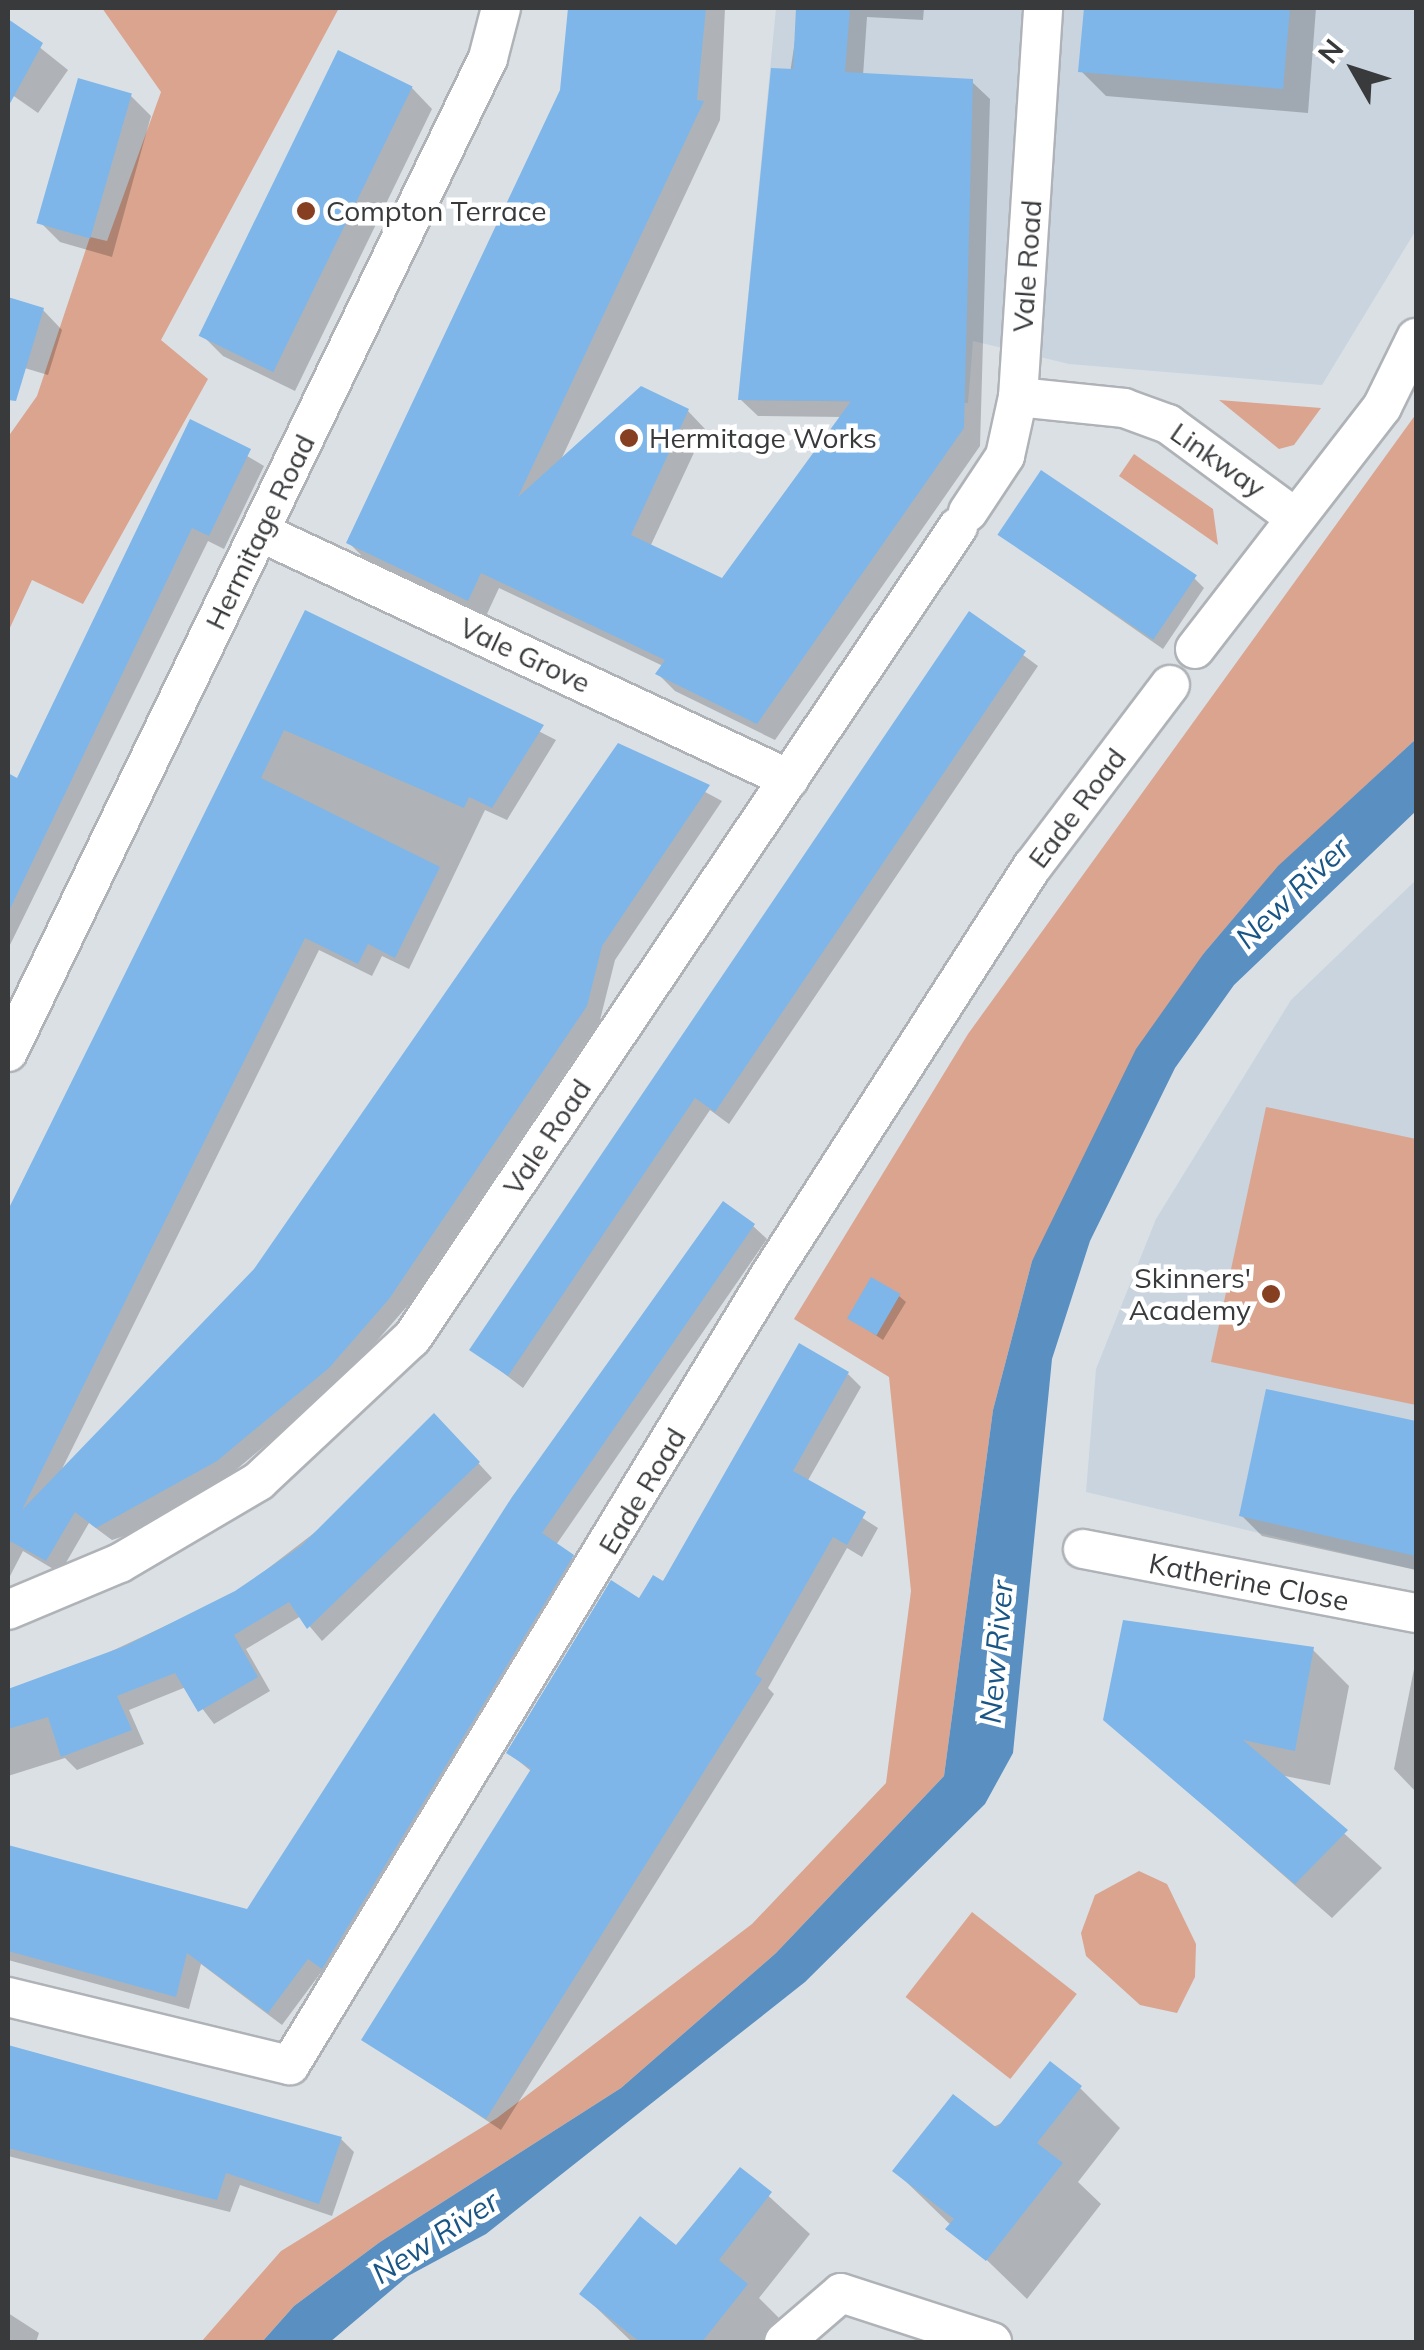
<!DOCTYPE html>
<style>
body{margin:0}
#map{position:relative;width:1424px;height:2350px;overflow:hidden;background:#dbe0e5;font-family:Mulish,sans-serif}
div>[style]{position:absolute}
.built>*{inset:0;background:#c9d4de}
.green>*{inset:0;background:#daa48f;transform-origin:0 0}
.water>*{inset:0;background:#5a90c1}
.shadow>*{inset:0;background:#0003}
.building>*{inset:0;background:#7eb6e9;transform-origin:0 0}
.roads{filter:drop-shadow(2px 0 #afb3b8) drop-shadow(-2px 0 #afb3b8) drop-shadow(0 2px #afb3b8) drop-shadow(0 -2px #afb3b8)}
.street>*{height:38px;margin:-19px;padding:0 19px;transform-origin:19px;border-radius:19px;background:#fff}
.dots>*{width:28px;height:28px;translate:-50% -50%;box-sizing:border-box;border:5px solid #fff;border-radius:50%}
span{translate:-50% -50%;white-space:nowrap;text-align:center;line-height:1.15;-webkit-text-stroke:9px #fff;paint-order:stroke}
.poi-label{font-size:28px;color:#383a3c}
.left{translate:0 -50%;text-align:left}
.right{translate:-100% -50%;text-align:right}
.street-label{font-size:28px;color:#383a3c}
.water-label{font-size:30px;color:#195686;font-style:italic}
.frame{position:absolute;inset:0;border:10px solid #383a3c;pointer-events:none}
.north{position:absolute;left:1304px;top:20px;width:100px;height:100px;-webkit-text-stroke:8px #fff;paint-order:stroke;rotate:309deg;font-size:28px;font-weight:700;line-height:40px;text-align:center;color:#383a3c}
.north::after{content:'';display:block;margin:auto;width:35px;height:45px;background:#383a3c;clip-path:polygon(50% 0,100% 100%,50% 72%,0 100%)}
</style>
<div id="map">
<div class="built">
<i style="clip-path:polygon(776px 8px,1416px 8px,1416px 230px,1322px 385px,1069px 364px,973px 341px,968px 403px,738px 400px)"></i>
<i style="clip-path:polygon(1416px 880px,1416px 1570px,1086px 1492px,1096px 1369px,1156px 1219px,1291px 1000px)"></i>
</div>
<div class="green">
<i style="clip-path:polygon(102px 8px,339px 8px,161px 340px,208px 379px,83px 604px,32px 580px,8px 632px,8px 437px,37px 396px,90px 237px,107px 241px,161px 92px)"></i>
<i style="clip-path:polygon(1219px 400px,1321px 408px,1294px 445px,1279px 449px)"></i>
<i style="clip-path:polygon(1416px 414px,1416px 739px,1279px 866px,1204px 953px,1032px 1261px,993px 1410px,944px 1776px,776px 1953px,621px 2088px,380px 2242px,294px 2306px,262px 2342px,201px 2342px,281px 2251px,497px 2118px,752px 1924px,886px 1783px,911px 1591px,889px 1377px,794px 1319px,968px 1034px)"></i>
<i style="clip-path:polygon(1134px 454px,1213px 509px,1218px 545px,1119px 476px)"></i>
<i style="clip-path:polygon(1266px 1107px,1416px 1139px,1416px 1405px,1211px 1362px)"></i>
<i style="clip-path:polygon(1139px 1871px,1167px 1884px,1196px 1944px,1195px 1977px,1177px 2013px,1140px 2005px,1086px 1956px,1081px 1933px,1095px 1895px)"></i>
<i style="left:972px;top:1912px;width:133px;height:108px;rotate:38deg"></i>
</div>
<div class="water">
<i style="clip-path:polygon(1416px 739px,1416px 811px,1234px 985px,1175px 1068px,1090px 1241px,1052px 1359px,1013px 1753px,985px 1804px,805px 1982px,486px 2234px,408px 2276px,330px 2342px,262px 2342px,294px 2306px,380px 2242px,621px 2088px,776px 1953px,944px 1776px,993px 1410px,1032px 1261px,1136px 1049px,1204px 953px,1278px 866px)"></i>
</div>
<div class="shadow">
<i style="clip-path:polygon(571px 8px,725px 8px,720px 120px,559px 464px,688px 411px,705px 429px,650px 547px,722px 582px,842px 417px,758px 416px,740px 399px,800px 8px,924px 8px,923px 20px,867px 17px,863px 76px,972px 82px,990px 99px,980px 446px,775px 740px,675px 691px,658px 674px,663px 666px,499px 588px,486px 616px,366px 560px,349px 543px,562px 90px)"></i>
<i style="clip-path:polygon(1085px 8px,1316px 8px,1308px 113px,1106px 96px,1081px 71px)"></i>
<i style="clip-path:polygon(8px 22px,68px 70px,38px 113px,8px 92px)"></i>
<i style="clip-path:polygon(340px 53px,412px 88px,432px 109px,295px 391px,223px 356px,202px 335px)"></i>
<i style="clip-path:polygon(131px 96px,151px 116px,112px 257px,60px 242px,40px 222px)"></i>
<i style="clip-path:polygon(8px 299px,43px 310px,62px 330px,48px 375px,8px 363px)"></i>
<i style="clip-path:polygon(191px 423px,264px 466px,224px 549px,208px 541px,8px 949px,8px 776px,18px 781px)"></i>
<i style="clip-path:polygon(999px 534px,1194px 578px,1204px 588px,1163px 649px)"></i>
<i style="clip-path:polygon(306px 613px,556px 740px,507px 820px,485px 810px,409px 969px,382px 956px,372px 976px,319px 950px,61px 1471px,256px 1271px,619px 746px,722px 801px,615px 960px,600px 1020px,409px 1304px,342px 1381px,231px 1474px,139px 1531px,112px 1540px,89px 1523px,60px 1573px,23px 1551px,8px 1580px,8px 1217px)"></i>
<i style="clip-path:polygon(969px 615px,1038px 666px,729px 1124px,710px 1110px,523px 1388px,473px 1350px)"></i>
<i style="clip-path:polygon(753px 1226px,767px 1239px,556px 1545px,586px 1570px,337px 1980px,322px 1971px,282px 2025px,201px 1964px,189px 2009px,8px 1960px,8px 1847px,248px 1912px)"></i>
<i style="clip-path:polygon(899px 1296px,906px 1302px,883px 1340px,850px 1318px)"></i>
<i style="clip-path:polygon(848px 1374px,861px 1387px,807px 1482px,878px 1528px,862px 1557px,847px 1548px,768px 1688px,774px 1694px,501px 2130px,365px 2040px,532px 1772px,509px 1753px)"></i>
<i style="clip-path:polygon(1268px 1392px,1416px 1424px,1416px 1570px,1262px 1536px,1241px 1515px)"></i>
<i style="clip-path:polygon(448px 1430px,492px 1478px,322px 1641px,301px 1616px,246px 1649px,270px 1691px,214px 1724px,186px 1687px,129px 1710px,144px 1744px,77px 1770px,65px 1758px,8px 1776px,8px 1690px,69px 1671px,236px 1593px)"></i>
<i style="clip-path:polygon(1313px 1650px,1349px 1686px,1330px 1785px,1280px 1775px,1382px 1868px,1332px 1918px,1106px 1719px)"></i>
<i style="clip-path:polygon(1415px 1664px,1416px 1664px,1416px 1792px,1394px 1769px)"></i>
<i style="clip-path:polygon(8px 2050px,341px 2139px,354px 2152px,332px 2216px,240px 2185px,230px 2212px,8px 2156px)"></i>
<i style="clip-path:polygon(1080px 2088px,1120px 2128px,1078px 2182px,1101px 2204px,1027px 2299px,895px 2171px)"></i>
<i style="clip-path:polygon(740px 2170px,810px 2234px,759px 2298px,786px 2325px,772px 2342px,632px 2342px,582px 2294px,677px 2248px)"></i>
<i style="clip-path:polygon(8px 2313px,39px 2333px,36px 2342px,8px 2342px)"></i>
</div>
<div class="building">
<i style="clip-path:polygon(568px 8px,706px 8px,697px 100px,704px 101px,518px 497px,641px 386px,689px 409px,631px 535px,722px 578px,851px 401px,738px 400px,771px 68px,793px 69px,796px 8px,850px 8px,845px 72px,973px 79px,964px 428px,757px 724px,655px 674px,665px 660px,481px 573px,468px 601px,346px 543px,560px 90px)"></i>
<i style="clip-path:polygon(1084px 8px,1290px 8px,1283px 89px,1078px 72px)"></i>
<i style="clip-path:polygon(8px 19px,43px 43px,8px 107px)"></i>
<i style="left:338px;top:50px;width:83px;height:318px;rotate:26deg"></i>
<i style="left:78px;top:78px;width:56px;height:151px;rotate:16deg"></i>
<i style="clip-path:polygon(8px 297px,44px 308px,16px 401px,8px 400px)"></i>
<i style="clip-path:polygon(190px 419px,251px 449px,209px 536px,192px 528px,8px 913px,8px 773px,17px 778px)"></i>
<i style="left:1041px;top:470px;width:188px;height:78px;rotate:34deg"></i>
<i style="clip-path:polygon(305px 610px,544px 725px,492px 808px,469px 797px,464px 808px,284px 730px,261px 778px,440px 867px,395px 958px,368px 944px,358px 964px,305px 938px,22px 1510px,254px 1269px,618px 743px,710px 785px,602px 946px,587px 1006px,389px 1299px,329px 1368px,217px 1461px,96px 1528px,75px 1512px,46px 1561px,8px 1540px,8px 1210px)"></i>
<i style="clip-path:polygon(969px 611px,1026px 651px,715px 1112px,695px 1098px,508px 1376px,469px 1350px)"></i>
<i style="clip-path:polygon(723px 1201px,755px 1224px,542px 1533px,574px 1555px,322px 1969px,308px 1959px,268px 2013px,187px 1953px,176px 1997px,8px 1951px,8px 1845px,247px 1909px,512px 1497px)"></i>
<i style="left:871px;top:1277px;width:34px;height:48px;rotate:30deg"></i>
<i style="clip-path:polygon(799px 1343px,849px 1372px,793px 1471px,866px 1512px,847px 1545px,833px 1537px,755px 1674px,762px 1679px,486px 2119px,361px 2040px,531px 1769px,506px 1753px,611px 1580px,639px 1598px,653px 1575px,663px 1581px)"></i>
<i style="clip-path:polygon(1266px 1389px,1416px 1421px,1416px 1556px,1239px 1516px)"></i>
<i style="clip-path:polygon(434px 1413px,480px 1462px,307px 1629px,289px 1602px,234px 1635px,258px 1677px,198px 1712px,175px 1673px,117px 1696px,132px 1730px,61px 1757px,48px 1717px,8px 1729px,8px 1689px,125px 1646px,235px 1591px,301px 1546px)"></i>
<i style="clip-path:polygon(1123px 1620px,1314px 1647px,1295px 1751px,1243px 1740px,1348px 1830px,1295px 1884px,1103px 1720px)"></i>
<i style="clip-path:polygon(8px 2045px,342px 2137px,319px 2204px,226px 2173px,217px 2200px,8px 2148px)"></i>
<i style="clip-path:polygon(1050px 2061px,1082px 2086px,1037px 2143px,1063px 2163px,986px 2261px,945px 2229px,954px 2219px,892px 2171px,953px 2094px,997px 2128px)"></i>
<i style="clip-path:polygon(740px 2167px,772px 2192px,719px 2260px,748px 2284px,702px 2342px,640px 2342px,579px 2294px,640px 2216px,676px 2245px)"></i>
</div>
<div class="roads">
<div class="street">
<i style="left:1018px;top:397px;width:107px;rotate:5.9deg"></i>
<i style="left:1124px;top:408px;width:47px;rotate:20deg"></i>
<i style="left:1168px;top:424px;width:157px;rotate:36.4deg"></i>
<i style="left:968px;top:512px;width:67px;rotate:-56.5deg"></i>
<i style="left:1005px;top:456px;width:60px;rotate:-77.6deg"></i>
<i style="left:1018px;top:397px;width:390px;rotate:-86.3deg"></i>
<i style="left:260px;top:532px;width:584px;rotate:25.03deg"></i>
<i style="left:1195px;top:649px;width:306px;rotate:-52.3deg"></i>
<i style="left:1382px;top:407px;width:77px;rotate:-63.8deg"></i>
<i style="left:8px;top:1052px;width:1104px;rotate:-64.22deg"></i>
<i style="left:488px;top:58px;width:52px;rotate:-75.4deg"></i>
<i style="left:1083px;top:1549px;width:339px;rotate:10.9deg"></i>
<i style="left:8px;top:1610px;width:121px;rotate:-22.8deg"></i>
<i style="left:120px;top:1563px;width:161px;rotate:-30.5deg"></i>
<i style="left:259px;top:1481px;width:209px;rotate:-43.1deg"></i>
<i style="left:412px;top:1338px;width:978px;rotate:-56.05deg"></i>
<i style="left:8px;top:1997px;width:290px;rotate:13.6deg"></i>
<i style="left:290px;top:2065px;width:924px;rotate:-58.72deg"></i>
<i style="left:770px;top:1275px;width:486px;rotate:-57.3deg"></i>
<i style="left:1033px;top:866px;width:227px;rotate:-52.9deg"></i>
<i style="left:784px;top:2342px;width:75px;rotate:-40.7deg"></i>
<i style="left:841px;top:2293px;width:159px;rotate:18deg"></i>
</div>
</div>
<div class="dots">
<i style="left:306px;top:211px;background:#873f21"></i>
<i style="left:629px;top:438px;background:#873f21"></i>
<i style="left:1271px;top:1294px;background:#873f21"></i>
</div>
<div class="poi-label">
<span class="left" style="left:326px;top:211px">Compton Terrace</span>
<span class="left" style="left:649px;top:438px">Hermitage Works</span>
<span class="right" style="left:1251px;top:1294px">Skinners'<br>Academy</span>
</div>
<div class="street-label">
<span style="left:1027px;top:266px;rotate:-86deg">Vale Road</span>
<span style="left:1218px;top:460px;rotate:35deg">Linkway</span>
<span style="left:260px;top:532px;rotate:-64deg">Hermitage Road</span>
<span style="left:525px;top:655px;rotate:25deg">Vale Grove</span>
<span style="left:1077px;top:808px;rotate:-53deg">Eade Road</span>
<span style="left:547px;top:1137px;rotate:-56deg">Vale Road</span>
<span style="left:642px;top:1491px;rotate:-59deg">Eade Road</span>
<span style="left:1249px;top:1582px;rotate:11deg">Katherine Close</span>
</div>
<div class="water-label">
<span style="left:1292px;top:893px;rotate:-44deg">New River</span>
<span style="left:996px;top:1652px;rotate:-85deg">New River</span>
<span style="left:435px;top:2237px;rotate:-33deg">New River</span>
</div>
<div class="frame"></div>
<div class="north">N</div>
</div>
